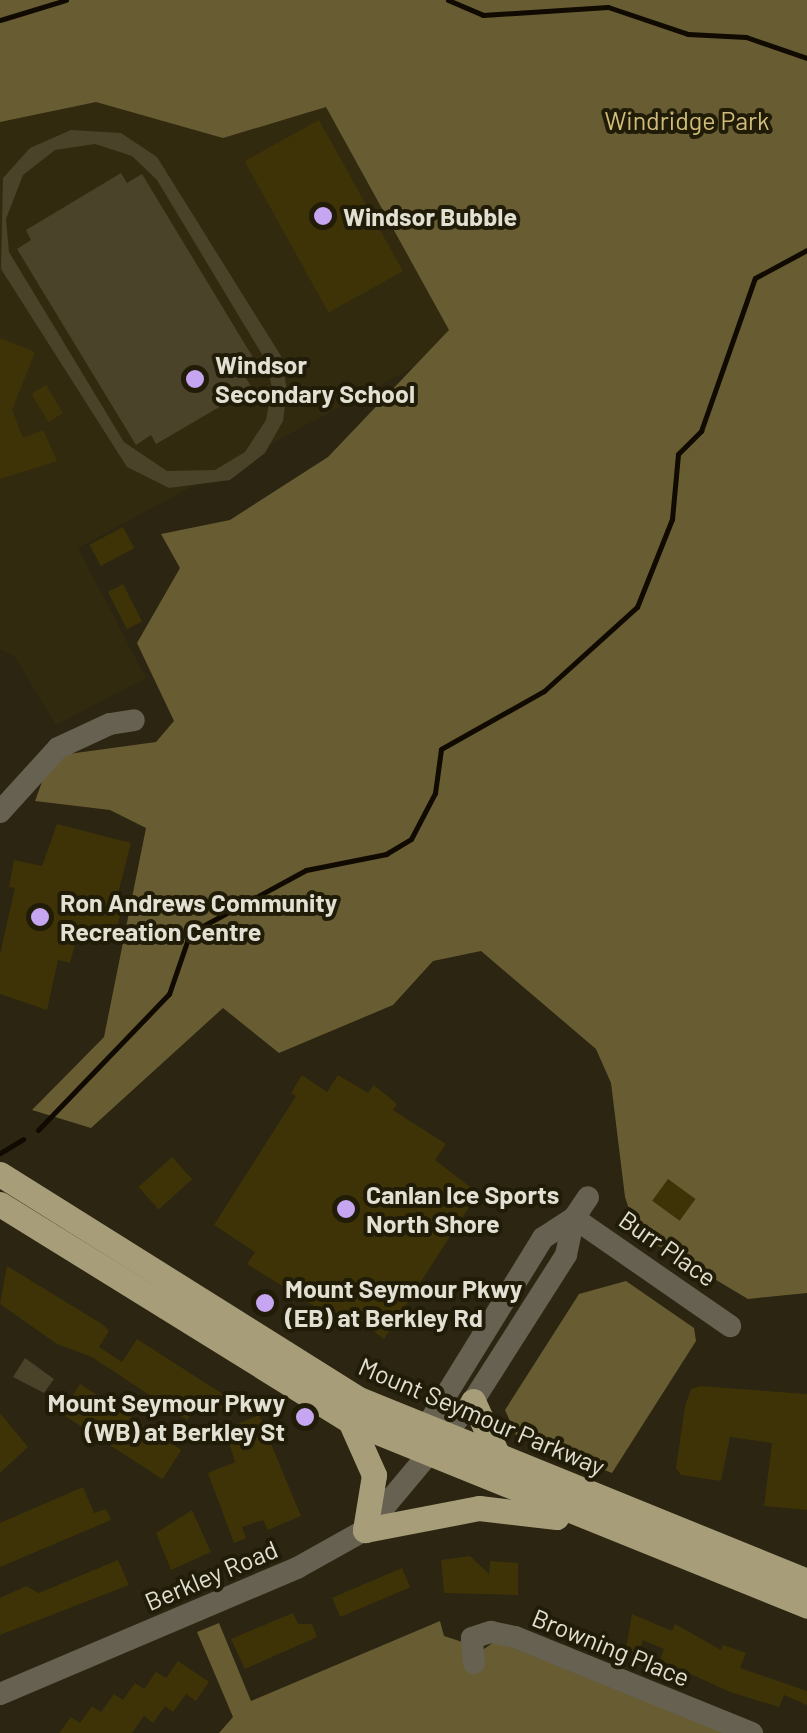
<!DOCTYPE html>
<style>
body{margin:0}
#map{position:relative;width:807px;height:1733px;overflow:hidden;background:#2b2511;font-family:Barlow,sans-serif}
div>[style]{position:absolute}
.built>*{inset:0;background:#322a0f}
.green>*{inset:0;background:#4a4229}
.forest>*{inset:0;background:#685c33}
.stream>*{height:5px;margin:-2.5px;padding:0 2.5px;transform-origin:2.5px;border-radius:2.5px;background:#100a00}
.building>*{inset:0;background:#3e3307;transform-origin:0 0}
.minor>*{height:22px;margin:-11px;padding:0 11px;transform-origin:11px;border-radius:11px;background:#666150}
.major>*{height:25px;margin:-12.5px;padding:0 12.5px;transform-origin:12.5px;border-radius:12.5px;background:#a79d78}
.dots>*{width:28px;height:28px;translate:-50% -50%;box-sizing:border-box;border:5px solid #211c08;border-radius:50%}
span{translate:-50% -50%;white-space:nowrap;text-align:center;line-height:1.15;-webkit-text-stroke:8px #211c08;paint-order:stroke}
.park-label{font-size:25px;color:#d1bd79}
.poi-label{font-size:25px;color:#e2dfd3;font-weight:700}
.left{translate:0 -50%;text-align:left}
.right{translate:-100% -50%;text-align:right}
.street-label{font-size:25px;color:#e2dfd3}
</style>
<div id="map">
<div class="built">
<i style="clip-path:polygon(340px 64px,481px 331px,78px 548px,146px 678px,56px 725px,15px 657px,0 649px,0 113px)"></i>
</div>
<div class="green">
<i style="clip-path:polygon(evenodd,71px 130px,121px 133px,157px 157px,281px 356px,287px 390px,283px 421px,265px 453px,230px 480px,169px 488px,127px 467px,1px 269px,3px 178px,30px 148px,71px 130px,95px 144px,132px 156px,157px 180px,266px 361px,272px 388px,266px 420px,245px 452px,215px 470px,167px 471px,124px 442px,9px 252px,6px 219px,23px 175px,55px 150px,95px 144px)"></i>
<i style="clip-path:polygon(121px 173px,127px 183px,142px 174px,260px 369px,246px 378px,252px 388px,156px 444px,151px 435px,136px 445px,17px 249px,31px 240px,26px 230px)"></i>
<i style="clip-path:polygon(25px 1358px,54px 1379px,44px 1393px,13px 1377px)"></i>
</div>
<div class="forest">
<i style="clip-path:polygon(0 0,807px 0,807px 1293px,748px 1299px,637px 1233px,625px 1197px,611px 1083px,596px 1049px,481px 951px,433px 961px,393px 1005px,279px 1053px,223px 1008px,91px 1128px,32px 1110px,104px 1037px,146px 828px,110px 810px,35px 801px,47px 768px,68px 754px,156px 742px,174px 721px,137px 643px,180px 568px,161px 534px,230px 520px,328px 457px,449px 330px,326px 107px,223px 138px,96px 102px,0 122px)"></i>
<i style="clip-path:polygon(626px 1281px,694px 1328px,696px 1341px,612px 1473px,516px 1435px,505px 1410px,579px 1294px)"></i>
<i style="clip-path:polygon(440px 1621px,444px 1636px,484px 1649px,495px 1641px,733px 1733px,219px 1733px,233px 1717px,197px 1632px,219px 1623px,251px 1701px)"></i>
</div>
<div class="stream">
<i style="left:448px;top:0;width:38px;rotate:23deg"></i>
<i style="left:483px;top:15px;width:125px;rotate:-3.7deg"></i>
<i style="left:608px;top:7px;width:84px;rotate:18.6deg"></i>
<i style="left:688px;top:34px;width:58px;rotate:3deg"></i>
<i style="left:746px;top:37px;width:65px;rotate:19deg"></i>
<i style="left:0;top:20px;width:69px;rotate:-16.9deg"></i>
<i style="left:38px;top:1130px;width:189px;rotate:-46.1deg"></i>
<i style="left:169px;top:994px;width:65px;rotate:-71deg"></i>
<i style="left:190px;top:933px;width:132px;rotate:-28.5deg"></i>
<i style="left:306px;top:870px;width:82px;rotate:-11.3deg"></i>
<i style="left:386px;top:854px;width:29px;rotate:-31deg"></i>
<i style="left:411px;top:839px;width:52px;rotate:-62.4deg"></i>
<i style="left:435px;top:793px;width:44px;rotate:-82.2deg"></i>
<i style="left:441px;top:749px;width:118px;rotate:-29.4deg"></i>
<i style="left:544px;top:691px;width:125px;rotate:-42.1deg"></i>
<i style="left:637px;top:607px;width:95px;rotate:-68.3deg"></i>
<i style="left:672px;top:519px;width:65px;rotate:-84.7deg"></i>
<i style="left:678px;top:454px;width:33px;rotate:-45deg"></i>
<i style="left:701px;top:431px;width:162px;rotate:-70.6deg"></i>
<i style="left:755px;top:278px;width:59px;rotate:-28.3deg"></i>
<i style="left:0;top:1153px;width:27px;rotate:-31deg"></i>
</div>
<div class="building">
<i style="left:319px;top:120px;width:173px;height:85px;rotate:61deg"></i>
<i style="clip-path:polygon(0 338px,35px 352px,12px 410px,23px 438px,43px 430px,57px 461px,0 479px)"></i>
<i style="left:46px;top:385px;width:33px;height:17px;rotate:59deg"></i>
<i style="left:123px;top:527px;width:24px;height:38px;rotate:62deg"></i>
<i style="left:123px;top:584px;width:42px;height:17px;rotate:63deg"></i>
<i style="clip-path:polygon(57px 824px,131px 843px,114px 909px,121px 910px,118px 925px,111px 924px,109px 935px,80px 926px,70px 963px,58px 960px,47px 1010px,0 994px,0 954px,15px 888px,9px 887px,14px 860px,42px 866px)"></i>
<i style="clip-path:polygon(302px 1075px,327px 1092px,338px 1075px,368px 1093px,374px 1085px,397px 1104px,393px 1110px,446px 1144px,435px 1160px,478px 1193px,384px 1339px,346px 1310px,338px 1321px,247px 1264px,255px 1252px,214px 1225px,296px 1096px,291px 1093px)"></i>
<i style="left:172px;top:1157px;width:30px;height:45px;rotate:48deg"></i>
<i style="left:668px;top:1179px;width:34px;height:27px;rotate:36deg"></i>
<i style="clip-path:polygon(7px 1266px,102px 1324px,109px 1331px,99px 1347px,122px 1362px,137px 1339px,232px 1400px,225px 1411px,202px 1396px,187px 1420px,92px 1357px,57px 1344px,0 1304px)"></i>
<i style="left:80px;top:1384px;width:121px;height:35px;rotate:33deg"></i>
<i style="clip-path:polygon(700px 1386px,807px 1394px,807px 1510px,764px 1506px,772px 1443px,730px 1437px,721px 1481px,681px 1475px,676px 1468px,685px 1406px,691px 1389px)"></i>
<i style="clip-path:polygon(0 1413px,28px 1447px,0 1473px)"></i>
<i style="clip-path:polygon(259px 1415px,301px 1516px,268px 1530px,263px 1520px,242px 1527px,246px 1538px,234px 1543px,208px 1473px,235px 1462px,225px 1429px)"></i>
<i style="clip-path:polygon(83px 1487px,94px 1513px,106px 1509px,111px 1520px,0 1567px,0 1523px)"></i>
<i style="clip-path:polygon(192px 1510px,211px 1552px,171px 1570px,156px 1533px)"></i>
<i style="clip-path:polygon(470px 1556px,489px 1574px,490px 1561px,518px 1563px,518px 1595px,444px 1593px,441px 1560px)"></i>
<i style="clip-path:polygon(118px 1560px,129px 1585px,0 1635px,0 1598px,26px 1586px,39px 1593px)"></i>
<i style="left:402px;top:1568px;width:21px;height:76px;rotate:67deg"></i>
<i style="clip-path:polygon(293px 1613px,298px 1624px,312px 1624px,317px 1637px,245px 1669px,231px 1639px)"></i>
<i style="clip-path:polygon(632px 1614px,672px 1631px,675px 1624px,721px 1650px,723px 1645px,746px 1653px,740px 1668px,807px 1691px,807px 1705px,784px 1695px,779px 1707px,730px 1692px,660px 1660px,664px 1649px,643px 1640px,638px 1654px,626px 1649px)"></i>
<i style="clip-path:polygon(178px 1661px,209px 1682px,196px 1701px,186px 1694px,173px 1712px,165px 1706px,153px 1723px,144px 1716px,132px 1733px,59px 1733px,71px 1717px,80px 1723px,92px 1706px,101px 1712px,114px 1694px,123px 1700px,135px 1683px,144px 1689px,156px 1672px,166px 1678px)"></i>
</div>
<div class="minor">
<i style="left:0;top:812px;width:86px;rotate:-47.8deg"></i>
<i style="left:58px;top:748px;width:57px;rotate:-24.8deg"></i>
<i style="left:110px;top:724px;width:24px;rotate:-9deg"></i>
<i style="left:574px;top:1218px;width:190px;rotate:34.7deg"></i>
<i style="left:417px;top:1442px;width:240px;rotate:-58.3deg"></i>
<i style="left:543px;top:1238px;width:37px;rotate:-33deg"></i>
<i style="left:474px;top:1663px;width:25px;rotate:-95deg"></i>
<i style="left:472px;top:1638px;width:20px;rotate:-18deg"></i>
<i style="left:491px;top:1632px;width:25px;rotate:12deg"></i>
<i style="left:515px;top:1637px;width:256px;rotate:22.1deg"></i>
<i style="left:0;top:1694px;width:323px;rotate:-23deg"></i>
<i style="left:297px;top:1568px;width:78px;rotate:-29.2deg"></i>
<i style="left:365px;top:1530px;width:168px;rotate:-50.1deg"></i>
<i style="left:473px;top:1401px;width:173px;rotate:-57.5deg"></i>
<i style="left:566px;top:1255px;width:38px;rotate:-78deg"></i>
<i style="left:574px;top:1218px;width:25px;rotate:-56deg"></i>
</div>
<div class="major">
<i style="left:0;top:1174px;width:424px;rotate:32.1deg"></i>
<i style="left:359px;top:1399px;width:484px;rotate:22.1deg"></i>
<i style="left:0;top:1204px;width:412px;rotate:31.8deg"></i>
<i style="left:350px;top:1421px;width:493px;rotate:22deg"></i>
<i style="left:473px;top:1401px;width:63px;rotate:65.5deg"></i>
<i style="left:350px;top:1421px;width:59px;rotate:66deg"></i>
<i style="left:374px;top:1475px;width:56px;rotate:99.3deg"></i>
<i style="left:365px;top:1530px;width:116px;rotate:-10.9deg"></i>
<i style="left:479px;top:1508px;width:78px;rotate:6.7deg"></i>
</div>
<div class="dots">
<i style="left:323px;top:216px;background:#c6a6f0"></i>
<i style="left:195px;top:379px;background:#c6a6f0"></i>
<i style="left:40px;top:917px;background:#c6a6f0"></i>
<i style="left:346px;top:1209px;background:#c6a6f0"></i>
<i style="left:265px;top:1303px;background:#c6a6f0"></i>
<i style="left:305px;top:1417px;background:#c6a6f0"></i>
</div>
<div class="park-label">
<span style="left:687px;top:120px">Windridge Park</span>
</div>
<div class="poi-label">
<span class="left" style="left:343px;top:216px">Windsor Bubble</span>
<span class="left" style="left:215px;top:379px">Windsor<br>Secondary School</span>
<span class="left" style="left:60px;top:917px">Ron Andrews Community<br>Recreation Centre</span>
<span class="left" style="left:366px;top:1209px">Canlan Ice Sports<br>North Shore</span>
<span class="left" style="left:285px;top:1303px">Mount Seymour Pkwy<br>(EB) at Berkley Rd</span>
<span class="right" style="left:285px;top:1417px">Mount Seymour Pkwy<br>(WB) at Berkley St</span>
</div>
<div class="street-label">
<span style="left:668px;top:1248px;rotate:35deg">Burr Place</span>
<span style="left:482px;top:1416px;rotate:23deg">Mount Seymour Parkway</span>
<span style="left:211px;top:1575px;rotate:-23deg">Berkley Road</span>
<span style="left:611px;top:1647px;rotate:22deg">Browning Place</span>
</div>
</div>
